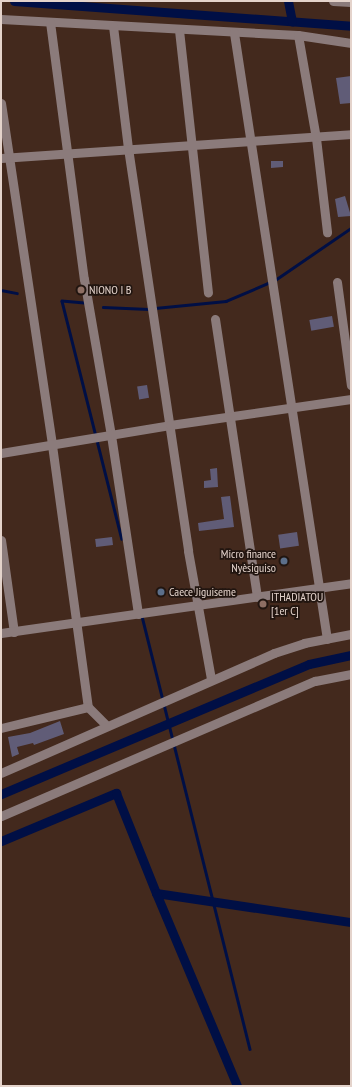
<!DOCTYPE html>
<meta charset="utf-8">
<style>
body{margin:0}
#map{position:relative;width:352px;height:1087px;overflow:hidden;background:#43291d;font-family:"PT Sans Narrow",sans-serif}
div>[style]{position:absolute}
.stream>*{height:2.5px;margin:-1.25px;padding:0 1.25px;transform-origin:1.25px;border-radius:1.25px;background:#000f45}
.canal>*{height:9px;margin:-4.5px;padding:0 4.5px;transform-origin:4.5px;border-radius:4.5px;background:#000f45}
.building>*{inset:0;background:#605c77;transform-origin:0 0}
.minor>*{height:9px;margin:-4.5px;padding:0 4.5px;transform-origin:4.5px;border-radius:4.5px;background:#8b7b7b}
.dots>*{width:11px;height:11px;translate:-50% -50%;box-sizing:border-box;border:2px solid #211510;border-radius:50%}
span{translate:-50% -50%;white-space:nowrap;text-align:center;line-height:1.15;-webkit-text-stroke:3.5px #211510;paint-order:stroke}
.poi-label{font-size:12px;color:#e4d3cb}
.left{translate:0 -50%;text-align:left}
.right{translate:-100% -50%;text-align:right}
.frame{position:absolute;inset:0;border:2px solid #e4d3cb;pointer-events:none}
</style>
<div id="map">
<div class="stream">
<i style="left:275px;top:280px;width:92px;rotate:-34.4deg"></i>
<i style="left:1px;top:290px;width:16px;rotate:11deg"></i>
<i style="left:84px;top:303px;width:22px;rotate:-175deg"></i>
<i style="left:62px;top:301px;width:245px;rotate:75.9deg"></i>
<i style="left:103px;top:307px;width:45px;rotate:2.5deg"></i>
<i style="left:155px;top:308px;width:71px;rotate:-5.6deg"></i>
<i style="left:226px;top:301px;width:46px;rotate:-23.2deg"></i>
<i style="left:142px;top:616px;width:446px;rotate:76deg"></i>
</div>
<div class="canal">
<i style="left:14px;top:1px;width:338px;rotate:4.2deg"></i>
<i style="left:288px;top:1px;width:21px;rotate:79deg"></i>
<i style="left:1px;top:794px;width:334px;rotate:-22.9deg"></i>
<i style="left:309px;top:664px;width:43px;rotate:-12.1deg"></i>
<i style="left:1px;top:841px;width:125px;rotate:-22.7deg"></i>
<i style="left:116px;top:793px;width:108px;rotate:68.2deg"></i>
<i style="left:156px;top:893px;width:197px;rotate:8.5deg"></i>
<i style="left:156px;top:893px;width:209px;rotate:67.2deg"></i>
</div>
<div class="building">
<i style="clip-path:polygon(351px 76px,351px 103px,340px 104px,336px 78px)"></i>
<i style="clip-path:polygon(271px 161px,283px 161px,283px 167px,271px 168px)"></i>
<i style="clip-path:polygon(345px 196px,351px 216px,338px 217px,335px 199px)"></i>
<i style="left:332px;top:316px;width:11px;height:23px;rotate:80deg"></i>
<i style="left:147px;top:385px;width:13px;height:10px;rotate:81deg"></i>
<i style="clip-path:polygon(217px 468px,218px 487px,204px 488px,204px 481px,211px 480px,210px 469px)"></i>
<i style="clip-path:polygon(230px 496px,234px 527px,199px 531px,198px 523px,224px 519px,221px 497px)"></i>
<i style="left:297px;top:532px;width:14px;height:19px;rotate:82deg"></i>
<i style="left:112px;top:537px;width:8px;height:17px;rotate:83deg"></i>
<i style="clip-path:polygon(60px 721px,64px 734px,34px 745px,33px 743px,17px 747px,19px 754px,12px 757px,8px 737px,30px 733px)"></i>
</div>
<div class="minor">
<i style="left:333px;top:1px;width:18px;rotate:3deg"></i>
<i style="left:1px;top:19px;width:297px;rotate:3.1deg"></i>
<i style="left:298px;top:35px;width:54px;rotate:8.6deg"></i>
<i style="left:50px;top:22px;width:259px;rotate:82.5deg"></i>
<i style="left:84px;top:279px;width:158px;rotate:80.2deg"></i>
<i style="left:111px;top:435px;width:181px;rotate:81.4deg"></i>
<i style="left:113px;top:26px;width:123px;rotate:83deg"></i>
<i style="left:128px;top:148px;width:407px;rotate:81.5deg"></i>
<i style="left:188px;top:551px;width:130px;rotate:79.8deg"></i>
<i style="left:179px;top:30px;width:264px;rotate:83.7deg"></i>
<i style="left:234px;top:33px;width:613px;rotate:81.28deg"></i>
<i style="left:298px;top:35px;width:105px;rotate:80.1deg"></i>
<i style="left:316px;top:138px;width:95px;rotate:83.3deg"></i>
<i style="left:1px;top:103px;width:346px;rotate:81.5deg"></i>
<i style="left:52px;top:445px;width:264px;rotate:82.2deg"></i>
<i style="left:88px;top:707px;width:25px;rotate:45deg"></i>
<i style="left:1px;top:158px;width:351px;rotate:-3.9deg"></i>
<i style="left:337px;top:282px;width:104px;rotate:82.3deg"></i>
<i style="left:215px;top:319px;width:281px;rotate:81.4deg"></i>
<i style="left:1px;top:453px;width:171px;rotate:-9.4deg"></i>
<i style="left:170px;top:425px;width:183px;rotate:-8.2deg"></i>
<i style="left:1px;top:540px;width:93px;rotate:82deg"></i>
<i style="left:1px;top:633px;width:354px;rotate:-8.1deg"></i>
<i style="left:1px;top:728px;width:89px;rotate:-13.6deg"></i>
<i style="left:1px;top:773px;width:298px;rotate:-23.7deg"></i>
<i style="left:274px;top:653px;width:32px;rotate:-18deg"></i>
<i style="left:304px;top:643px;width:48px;rotate:-10.8deg"></i>
<i style="left:1px;top:816px;width:342px;rotate:-23.3deg"></i>
<i style="left:315px;top:681px;width:37px;rotate:-11deg"></i>
</div>
<div class="dots">
<i style="left:81px;top:290px;background:#8d6e63"></i>
<i style="left:284px;top:561px;background:#5c6f8a"></i>
<i style="left:161px;top:592px;background:#5c6f8a"></i>
<i style="left:263px;top:604px;background:#8d6e63"></i>
</div>
<div class="poi-label">
<span class="left" style="left:89px;top:290px">NIONO I B</span>
<span class="right" style="left:276px;top:561px">Micro finance<br>Nyèsiguiso</span>
<span class="left" style="left:169px;top:592px">Caece Jiguiseme</span>
<span class="left" style="left:271px;top:604px">ITHADIATOU<br>[1er C]</span>
</div>
<div class="frame"></div>
</div>
